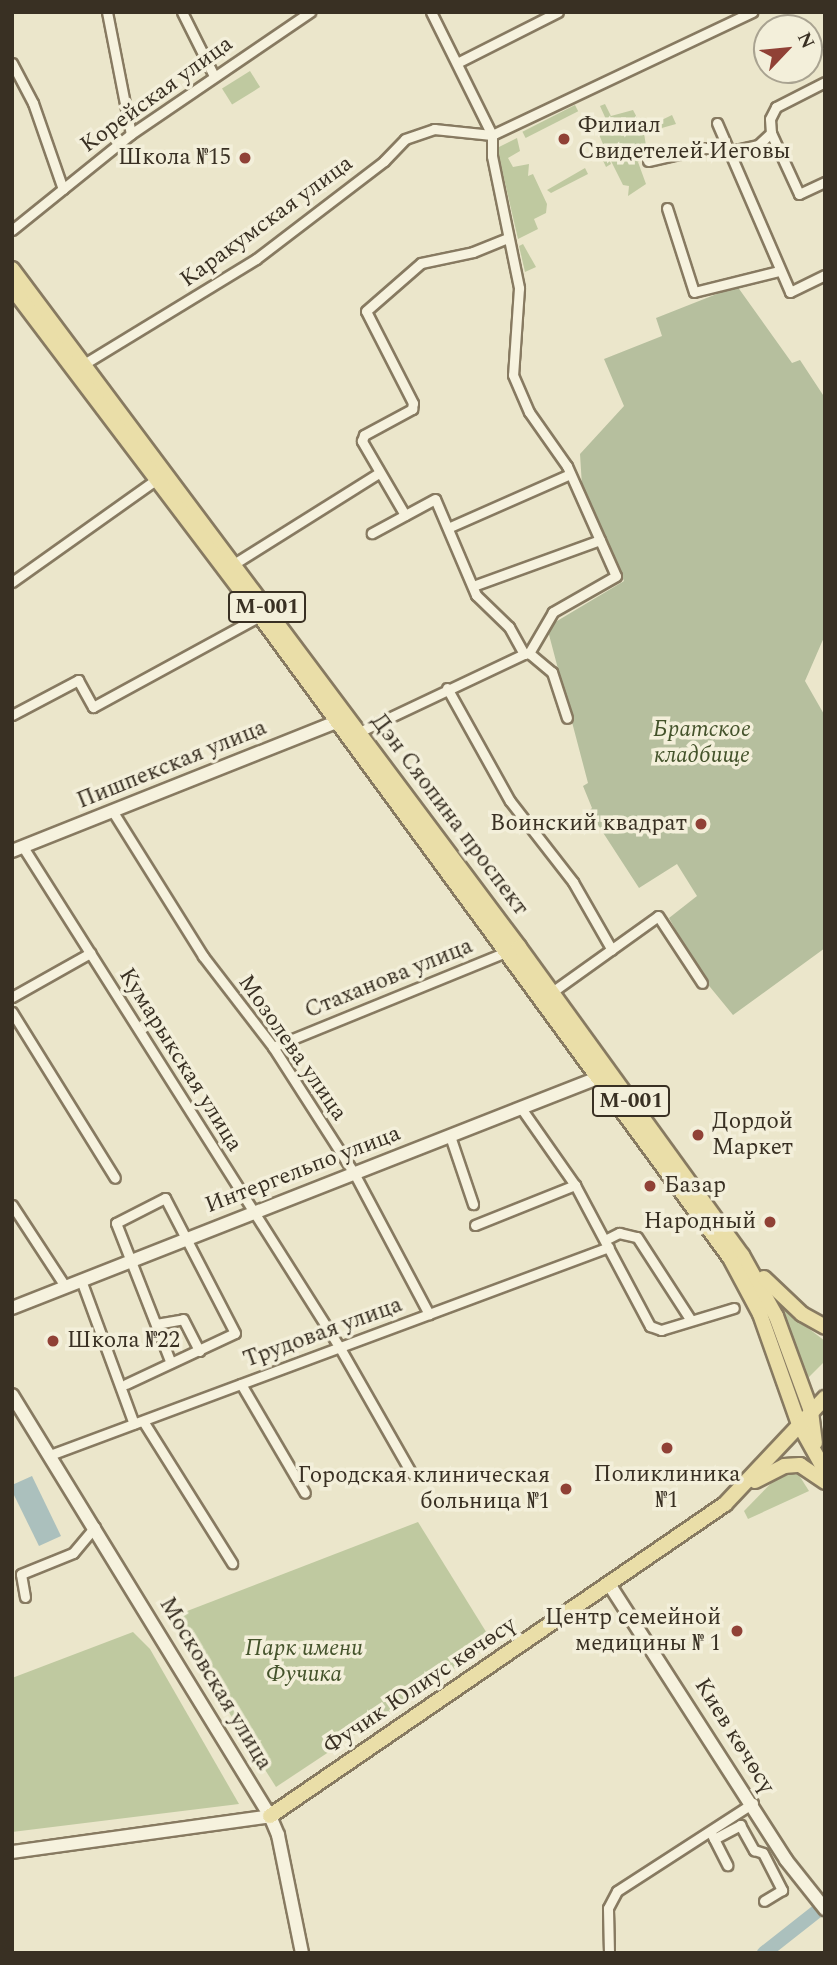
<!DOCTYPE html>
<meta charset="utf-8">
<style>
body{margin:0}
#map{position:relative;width:837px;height:1965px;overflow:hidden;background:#ebe6cb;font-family:Spectral,serif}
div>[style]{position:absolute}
.green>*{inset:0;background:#bfc9a0;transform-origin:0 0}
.cemetery>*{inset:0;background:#b6bf9e}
.water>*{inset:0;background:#abc0bd}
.river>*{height:14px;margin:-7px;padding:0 7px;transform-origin:7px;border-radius:7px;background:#abc0bd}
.roads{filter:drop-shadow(2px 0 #877a61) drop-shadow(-2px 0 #877a61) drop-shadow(0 2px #877a61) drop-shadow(0 -2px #877a61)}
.street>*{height:9px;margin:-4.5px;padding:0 4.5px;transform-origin:4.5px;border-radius:4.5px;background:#f6f2de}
.secondary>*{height:12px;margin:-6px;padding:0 6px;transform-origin:6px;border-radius:6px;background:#f6f2de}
.primary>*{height:14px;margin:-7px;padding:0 7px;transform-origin:7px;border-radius:7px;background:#eadea8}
.dots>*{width:19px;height:19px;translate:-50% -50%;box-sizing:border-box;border:4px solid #f3efda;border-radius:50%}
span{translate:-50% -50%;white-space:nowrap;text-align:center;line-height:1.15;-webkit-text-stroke:7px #f3efda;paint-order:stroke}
.shield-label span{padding:2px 5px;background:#f3efda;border:2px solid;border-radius:5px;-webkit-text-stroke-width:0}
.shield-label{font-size:21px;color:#393023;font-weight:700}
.street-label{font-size:23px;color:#393023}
.poi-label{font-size:23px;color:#393023}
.left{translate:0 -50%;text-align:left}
.right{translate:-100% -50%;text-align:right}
.park-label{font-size:23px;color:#44532b;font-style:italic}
.frame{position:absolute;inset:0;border:14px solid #393023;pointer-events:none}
.north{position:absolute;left:753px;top:14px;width:70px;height:70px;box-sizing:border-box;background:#f3efda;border:2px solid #a9a391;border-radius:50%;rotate:64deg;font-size:19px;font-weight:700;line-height:28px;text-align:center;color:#393023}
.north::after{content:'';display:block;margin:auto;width:24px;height:32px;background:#904136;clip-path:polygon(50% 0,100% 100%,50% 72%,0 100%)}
</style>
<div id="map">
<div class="green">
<i style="left:250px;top:71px;width:19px;height:33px;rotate:58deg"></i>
<i style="clip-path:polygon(605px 104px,611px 116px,633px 110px,643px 129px,672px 115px,676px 124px,644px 133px,646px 146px,651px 145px,653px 153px,638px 162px,646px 184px,628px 196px,629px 186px,623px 185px,606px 151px,611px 164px,606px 167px,599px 152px,605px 149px,598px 132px,609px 126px,600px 106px)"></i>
<i style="left:575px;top:105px;width:7px;height:59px;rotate:63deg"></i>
<i style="clip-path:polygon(517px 138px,520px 151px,508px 158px,513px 167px,529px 164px,528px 176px,533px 174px,547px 204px,546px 213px,534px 219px,538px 229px,518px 239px,497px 148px)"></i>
<i style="clip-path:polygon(585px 168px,588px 174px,551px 193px,547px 190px)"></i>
<i style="clip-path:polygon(523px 244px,536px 267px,525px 272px,519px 246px)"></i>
<i style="clip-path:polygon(779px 1306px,825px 1341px,825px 1361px,805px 1381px)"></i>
<i style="clip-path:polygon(783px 1471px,797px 1472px,809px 1491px,748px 1519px,744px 1511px)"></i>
<i style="clip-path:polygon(418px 1522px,493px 1643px,276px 1787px,178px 1632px,182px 1613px)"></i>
<i style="clip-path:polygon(133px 1632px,150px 1649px,239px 1804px,12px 1832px,12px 1678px)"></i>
</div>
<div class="cemetery">
<i style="clip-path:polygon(737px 286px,792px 363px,800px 360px,825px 398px,825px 635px,805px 681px,825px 716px,825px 948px,733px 1015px,701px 976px,669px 918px,697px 896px,677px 864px,639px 888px,589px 811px,592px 808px,583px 786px,588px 783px,547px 627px,624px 581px,582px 486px,580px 454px,624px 406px,604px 359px,662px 336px,656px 318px)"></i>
</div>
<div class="water">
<i style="clip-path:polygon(32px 1476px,61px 1536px,39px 1546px,12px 1491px,12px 1485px)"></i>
</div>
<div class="river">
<i style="left:764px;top:1953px;width:78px;rotate:-38.2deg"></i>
</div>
<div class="roads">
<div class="street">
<i style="left:107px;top:12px;width:124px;rotate:78.9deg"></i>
<i style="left:182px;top:12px;width:69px;rotate:63.4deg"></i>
<i style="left:431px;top:12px;width:137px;rotate:63.6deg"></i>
<i style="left:492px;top:135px;width:21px;rotate:90deg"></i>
<i style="left:492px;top:156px;width:135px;rotate:78.4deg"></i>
<i style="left:519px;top:288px;width:87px;rotate:93.9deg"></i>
<i style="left:513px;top:375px;width:40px;rotate:66.6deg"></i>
<i style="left:529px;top:412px;width:66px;rotate:54.9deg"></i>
<i style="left:567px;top:466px;width:120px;rotate:66deg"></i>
<i style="left:616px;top:576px;width:73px;rotate:150.3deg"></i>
<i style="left:553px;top:612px;width:48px;rotate:120.3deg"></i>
<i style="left:529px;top:653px;width:5px;rotate:169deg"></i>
<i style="left:12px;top:63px;width:45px;rotate:62.3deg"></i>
<i style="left:33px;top:103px;width:91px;rotate:70.8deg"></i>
<i style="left:457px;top:63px;width:113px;rotate:-26.8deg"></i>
<i style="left:825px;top:82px;width:55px;rotate:153deg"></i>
<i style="left:776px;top:107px;width:13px;rotate:117deg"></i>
<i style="left:770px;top:119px;width:14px;rotate:86deg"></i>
<i style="left:771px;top:133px;width:67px;rotate:65.3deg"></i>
<i style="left:799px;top:194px;width:29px;rotate:-25deg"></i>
<i style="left:717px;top:123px;width:184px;rotate:66.6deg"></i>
<i style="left:790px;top:292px;width:39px;rotate:-26deg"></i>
<i style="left:492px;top:135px;width:288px;rotate:-25.3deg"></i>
<i style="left:648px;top:161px;width:58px;rotate:-12.8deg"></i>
<i style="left:705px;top:148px;width:31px;rotate:4deg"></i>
<i style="left:736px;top:150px;width:23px;rotate:-13deg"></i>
<i style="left:758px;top:145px;width:18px;rotate:-43deg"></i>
<i style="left:667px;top:208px;width:88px;rotate:72.2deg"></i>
<i style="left:694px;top:292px;width:88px;rotate:-13.9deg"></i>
<i style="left:12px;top:230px;width:153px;rotate:-38.9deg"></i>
<i style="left:131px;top:134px;width:217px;rotate:-34.3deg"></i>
<i style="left:79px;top:367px;width:207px;rotate:-31.4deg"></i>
<i style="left:256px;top:259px;width:161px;rotate:-37.4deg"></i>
<i style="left:384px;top:161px;width:30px;rotate:-46deg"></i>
<i style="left:405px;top:139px;width:31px;rotate:-19deg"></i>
<i style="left:434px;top:129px;width:58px;rotate:5.9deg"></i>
<i style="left:405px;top:515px;width:86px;rotate:-120.2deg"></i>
<i style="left:362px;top:441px;width:6px;rotate:-72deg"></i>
<i style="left:364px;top:435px;width:55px;rotate:-28.4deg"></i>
<i style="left:412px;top:409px;width:6px;rotate:-81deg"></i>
<i style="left:413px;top:403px;width:103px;rotate:-117.1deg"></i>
<i style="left:366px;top:311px;width:73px;rotate:-41.1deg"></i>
<i style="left:421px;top:263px;width:53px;rotate:-11.9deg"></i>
<i style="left:473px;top:252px;width:37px;rotate:-22deg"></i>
<i style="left:450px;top:527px;width:131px;rotate:-23.8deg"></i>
<i style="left:229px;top:567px;width:177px;rotate:-32.1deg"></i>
<i style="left:12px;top:582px;width:178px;rotate:-35.4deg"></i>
<i style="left:473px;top:586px;width:135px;rotate:-19.9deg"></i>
<i style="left:529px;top:653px;width:30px;rotate:40deg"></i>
<i style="left:552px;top:672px;width:48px;rotate:71.9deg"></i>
<i style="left:447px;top:688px;width:129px;rotate:60.9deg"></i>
<i style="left:510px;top:801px;width:103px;rotate:52.1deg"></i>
<i style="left:573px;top:882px;width:78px;rotate:60.2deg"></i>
<i style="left:12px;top:715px;width:75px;rotate:-27.9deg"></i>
<i style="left:78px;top:680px;width:31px;rotate:61deg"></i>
<i style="left:93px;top:707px;width:190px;rotate:-28.6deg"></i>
<i style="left:359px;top:732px;width:183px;rotate:-25.3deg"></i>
<i style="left:524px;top:654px;width:31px;rotate:-119deg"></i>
<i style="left:509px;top:627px;width:46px;rotate:-135.9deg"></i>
<i style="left:476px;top:595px;width:104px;rotate:-113.1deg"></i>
<i style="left:435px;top:499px;width:72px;rotate:151.6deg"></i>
<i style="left:113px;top:812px;width:170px;rotate:58deg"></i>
<i style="left:203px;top:956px;width:115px;rotate:52.4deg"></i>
<i style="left:273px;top:1047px;width:150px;rotate:57.3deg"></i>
<i style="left:354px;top:1173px;width:160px;rotate:62deg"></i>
<i style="left:23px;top:847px;width:593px;rotate:57.68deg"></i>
<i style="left:340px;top:1348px;width:145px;rotate:60.3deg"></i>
<i style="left:552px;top:992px;width:130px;rotate:-35.6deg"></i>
<i style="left:658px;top:916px;width:80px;rotate:56.7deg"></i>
<i style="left:12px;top:997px;width:90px;rotate:-29.4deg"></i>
<i style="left:12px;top:1012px;width:195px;rotate:58.2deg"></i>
<i style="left:273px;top:1047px;width:254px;rotate:-22.2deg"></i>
<i style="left:521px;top:1108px;width:94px;rotate:55deg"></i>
<i style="left:575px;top:1185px;width:160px;rotate:62deg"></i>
<i style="left:650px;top:1326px;width:12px;rotate:20deg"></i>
<i style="left:661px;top:1330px;width:76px;rotate:-16.8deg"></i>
<i style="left:450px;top:1136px;width:72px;rotate:71.3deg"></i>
<i style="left:12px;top:1205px;width:97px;rotate:56.8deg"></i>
<i style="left:475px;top:1225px;width:108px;rotate:-21.8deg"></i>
<i style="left:605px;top:1240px;width:16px;rotate:-27deg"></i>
<i style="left:619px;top:1233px;width:18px;rotate:13deg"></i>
<i style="left:637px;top:1237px;width:98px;rotate:57.1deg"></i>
<i style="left:81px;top:1280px;width:153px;rotate:69.8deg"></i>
<i style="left:156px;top:1324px;width:27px;rotate:-10deg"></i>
<i style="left:183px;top:1319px;width:36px;rotate:63deg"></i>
<i style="left:126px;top:1384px;width:120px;rotate:-25.1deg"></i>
<i style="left:235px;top:1333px;width:152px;rotate:-117.4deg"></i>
<i style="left:165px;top:1198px;width:55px;rotate:153deg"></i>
<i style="left:116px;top:1223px;width:150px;rotate:68.6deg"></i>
<i style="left:241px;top:1384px;width:126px;rotate:59.6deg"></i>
<i style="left:143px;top:1421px;width:168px;rotate:57.9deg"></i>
<i style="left:50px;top:1455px;width:596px;rotate:-20.41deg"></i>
<i style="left:25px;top:1597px;width:23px;rotate:-100deg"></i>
<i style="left:21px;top:1574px;width:56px;rotate:-22deg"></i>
<i style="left:73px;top:1553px;width:34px;rotate:-50deg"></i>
<i style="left:712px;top:1835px;width:34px;rotate:63deg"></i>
<i style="left:714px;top:1839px;width:30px;rotate:-28deg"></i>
<i style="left:740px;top:1825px;width:29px;rotate:61deg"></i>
<i style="left:754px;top:1850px;width:9px;rotate:18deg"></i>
<i style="left:763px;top:1853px;width:42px;rotate:62.8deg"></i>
<i style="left:782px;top:1890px;width:21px;rotate:149deg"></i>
<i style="left:609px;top:1953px;width:45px;rotate:-91.3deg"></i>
<i style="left:608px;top:1908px;width:19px;rotate:-62deg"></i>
<i style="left:617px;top:1891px;width:162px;rotate:-32.9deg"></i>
</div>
<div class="secondary">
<i style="left:12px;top:851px;width:356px;rotate:-21.7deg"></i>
<i style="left:12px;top:1308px;width:637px;rotate:-21.45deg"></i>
<i style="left:12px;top:1395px;width:494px;rotate:58.5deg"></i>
<i style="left:270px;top:1816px;width:21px;rotate:67deg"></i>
<i style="left:278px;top:1835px;width:120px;rotate:78.5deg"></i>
<i style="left:609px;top:1584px;width:328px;rotate:57.3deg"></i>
<i style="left:786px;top:1860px;width:63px;rotate:51.5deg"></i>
<i style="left:12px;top:1852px;width:260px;rotate:-7.9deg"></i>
</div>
<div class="primary">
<i style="left:12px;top:269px;width:847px;rotate:53.21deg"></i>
<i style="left:519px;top:947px;width:380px;rotate:54.1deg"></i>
<i style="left:742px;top:1255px;width:70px;rotate:60.9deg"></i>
<i style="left:776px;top:1316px;width:101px;rotate:69.8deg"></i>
<i style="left:811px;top:1411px;width:32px;rotate:83deg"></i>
<i style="left:12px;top:288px;width:411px;rotate:52.9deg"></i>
<i style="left:260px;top:616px;width:796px;rotate:53.79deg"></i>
<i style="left:730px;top:1258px;width:64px;rotate:61.8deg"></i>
<i style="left:760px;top:1314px;width:117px;rotate:70.5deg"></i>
<i style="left:799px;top:1424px;width:54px;rotate:61deg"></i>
<i style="left:764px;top:1278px;width:52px;rotate:43.5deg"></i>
<i style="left:802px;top:1314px;width:26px;rotate:29deg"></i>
<i style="left:755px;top:1481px;width:33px;rotate:-27deg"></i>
<i style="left:784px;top:1466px;width:16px;rotate:-4deg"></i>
<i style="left:800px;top:1465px;width:30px;rotate:34deg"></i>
<i style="left:270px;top:1816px;width:552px;rotate:-34.44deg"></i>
<i style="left:725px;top:1504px;width:146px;rotate:-46.7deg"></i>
</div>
</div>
<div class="dots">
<i style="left:564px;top:139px;background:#904136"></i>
<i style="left:245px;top:158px;background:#904136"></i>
<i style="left:701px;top:824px;background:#904136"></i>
<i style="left:698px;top:1135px;background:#904136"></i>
<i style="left:650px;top:1186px;background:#904136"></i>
<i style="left:770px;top:1222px;background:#904136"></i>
<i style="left:53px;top:1341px;background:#904136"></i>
<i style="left:667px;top:1448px;background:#904136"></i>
<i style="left:566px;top:1489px;background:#904136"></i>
<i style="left:737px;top:1631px;background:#904136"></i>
</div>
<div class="shield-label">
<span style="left:267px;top:607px">M-001</span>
<span style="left:631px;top:1101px">M-001</span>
</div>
<div class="street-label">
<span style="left:157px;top:95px;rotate:-36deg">Корейская улица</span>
<span style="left:267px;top:222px;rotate:-36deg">Каракумская улица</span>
<span style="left:172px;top:765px;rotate:-22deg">Пишпекская улица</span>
<span style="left:449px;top:815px;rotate:53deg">Дэн Сяопина проспект</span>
<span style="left:389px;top:979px;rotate:-22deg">Стаханова улица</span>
<span style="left:292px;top:1048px;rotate:55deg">Мозолева улица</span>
<span style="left:180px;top:1060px;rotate:58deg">Кумарыкская улица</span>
<span style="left:303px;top:1170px;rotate:-21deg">Интергельпо улица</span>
<span style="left:323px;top:1333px;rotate:-20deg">Трудовая улица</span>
<span style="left:215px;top:1684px;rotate:59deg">Московская улица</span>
<span style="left:420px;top:1686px;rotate:-34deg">Фучик Юлиус көчөсү</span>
<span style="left:734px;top:1736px;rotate:58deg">Киев көчөсү</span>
</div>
<div class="poi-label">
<span class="left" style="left:578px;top:139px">Филиал<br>Свидетелей Иеговы</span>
<span class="right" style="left:231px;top:158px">Школа №15</span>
<span class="right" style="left:687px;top:824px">Воинский квадрат</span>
<span class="left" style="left:712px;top:1135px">Дордой<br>Маркет</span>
<span class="left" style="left:664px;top:1186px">Базар</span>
<span class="right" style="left:756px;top:1222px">Народный</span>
<span class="left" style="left:67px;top:1341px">Школа №22</span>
<span style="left:667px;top:1488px">Поликлиника<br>№1</span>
<span class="right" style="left:550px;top:1489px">Городская клиническая<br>больница №1</span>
<span class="right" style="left:721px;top:1631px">Центр семейной<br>медицины № 1</span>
</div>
<div class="park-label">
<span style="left:702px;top:743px">Братское<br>кладбище</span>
<span style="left:304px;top:1662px">Парк имени<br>Фучика</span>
</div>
<div class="frame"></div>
<div class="north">N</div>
</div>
